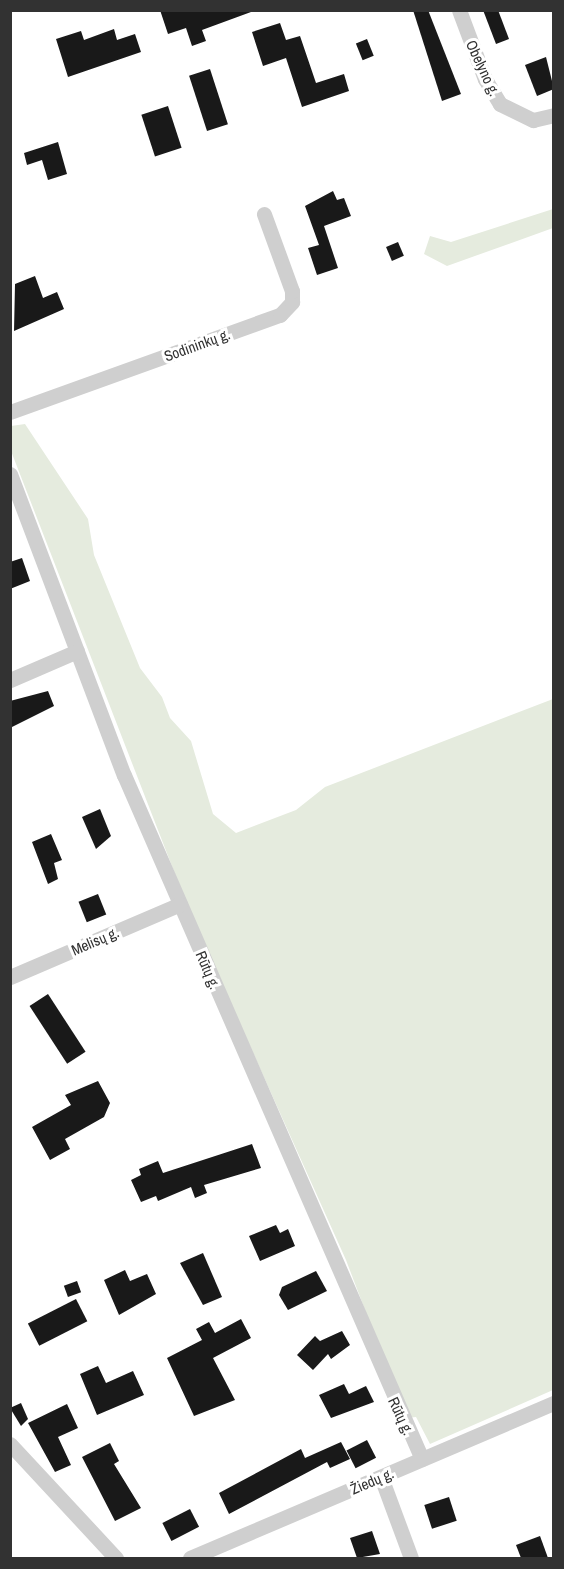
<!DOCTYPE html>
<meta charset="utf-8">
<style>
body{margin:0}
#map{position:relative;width:564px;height:1569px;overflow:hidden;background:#fff;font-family:"Archivo Narrow",sans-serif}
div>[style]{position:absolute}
.green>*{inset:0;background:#e5ebde}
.building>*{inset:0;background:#191919;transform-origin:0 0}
.minor>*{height:15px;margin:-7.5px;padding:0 7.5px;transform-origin:7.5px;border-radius:7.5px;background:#cfcfcf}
span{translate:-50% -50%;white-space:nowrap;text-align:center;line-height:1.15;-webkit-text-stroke:6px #fff;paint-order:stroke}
.street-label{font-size:15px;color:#323232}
.frame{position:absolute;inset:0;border:12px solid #323232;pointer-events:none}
</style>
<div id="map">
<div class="green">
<i style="clip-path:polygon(553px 209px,553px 228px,447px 266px,424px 254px,430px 236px,451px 242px)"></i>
<i style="clip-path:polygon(25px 424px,88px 519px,94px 555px,140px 668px,162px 697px,170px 718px,191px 741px,213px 814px,236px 833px,296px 810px,325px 787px,553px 699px,553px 1390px,430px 1444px,416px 1417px,406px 1418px,346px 1260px,189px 910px,11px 451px,11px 426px)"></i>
</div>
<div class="building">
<i style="clip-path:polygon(160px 10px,250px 10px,251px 12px,202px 30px,206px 41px,192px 46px,186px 28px,168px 34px)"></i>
<i style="clip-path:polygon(413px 10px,428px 10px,461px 94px,442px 101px)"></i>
<i style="clip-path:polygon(483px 10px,498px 10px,509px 39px,496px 44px)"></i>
<i style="clip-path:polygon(280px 23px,286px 40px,300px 36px,316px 83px,344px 74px,349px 91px,302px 107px,286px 58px,263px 66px,252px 32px)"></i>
<i style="clip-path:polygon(114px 29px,117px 40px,135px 34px,141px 52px,68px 77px,56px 39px,81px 31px,84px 40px)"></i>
<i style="left:367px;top:39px;width:18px;height:12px;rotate:68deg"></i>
<i style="clip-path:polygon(546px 57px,554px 89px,537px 96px,525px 65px)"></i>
<i style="left:210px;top:69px;width:58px;height:22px;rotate:72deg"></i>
<i style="left:168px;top:106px;width:44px;height:28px;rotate:72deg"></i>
<i style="clip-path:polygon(58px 142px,67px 174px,48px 180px,42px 160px,27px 165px,24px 153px)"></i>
<i style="clip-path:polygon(333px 191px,337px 200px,344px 198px,351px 216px,324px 226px,338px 268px,317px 275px,308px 248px,319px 245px,305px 206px)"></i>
<i style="left:398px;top:242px;width:15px;height:13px;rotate:67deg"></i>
<i style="clip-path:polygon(35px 276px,43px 298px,57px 292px,64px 309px,14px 331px,15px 284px)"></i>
<i style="clip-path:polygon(22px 558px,30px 581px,10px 589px,10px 562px)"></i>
<i style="clip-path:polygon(48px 691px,54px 706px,10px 728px,10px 701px)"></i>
<i style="clip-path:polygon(100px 809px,111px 836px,96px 849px,82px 817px)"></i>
<i style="clip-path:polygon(51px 834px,62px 860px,54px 863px,58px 879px,48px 884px,32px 842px)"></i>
<i style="left:98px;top:894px;width:22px;height:21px;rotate:68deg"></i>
<i style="left:48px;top:994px;width:69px;height:22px;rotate:57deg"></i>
<i style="clip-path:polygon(98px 1081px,110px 1103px,104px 1117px,65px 1139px,70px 1149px,50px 1160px,32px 1127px,71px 1105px,65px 1095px)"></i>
<i style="clip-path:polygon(252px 1144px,261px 1168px,204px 1185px,207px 1193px,195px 1198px,191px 1187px,158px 1201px,156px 1196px,141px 1202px,131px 1180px,141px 1175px,139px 1169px,158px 1161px,163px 1173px)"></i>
<i style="clip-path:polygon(276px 1225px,280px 1233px,288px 1229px,295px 1246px,260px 1261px,249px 1236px)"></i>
<i style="clip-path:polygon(203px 1253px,222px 1297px,203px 1305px,180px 1263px)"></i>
<i style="clip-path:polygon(125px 1270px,130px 1281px,147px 1274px,156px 1294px,119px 1315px,104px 1280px)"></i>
<i style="clip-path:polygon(316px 1271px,327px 1291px,288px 1310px,279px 1295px,282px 1287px)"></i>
<i style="left:77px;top:1281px;width:12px;height:14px;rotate:70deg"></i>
<i style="left:76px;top:1299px;width:25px;height:54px;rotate:63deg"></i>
<i style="clip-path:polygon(241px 1319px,251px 1338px,213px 1358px,235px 1400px,194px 1416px,167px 1358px,202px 1340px,196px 1329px,209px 1322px,215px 1333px)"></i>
<i style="clip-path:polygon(342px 1331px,350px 1345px,331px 1359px,328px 1354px,313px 1370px,297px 1355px,315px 1336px,320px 1341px)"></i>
<i style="clip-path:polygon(98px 1366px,106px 1383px,133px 1371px,144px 1395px,97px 1415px,80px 1374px)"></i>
<i style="clip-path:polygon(344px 1384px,349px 1394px,366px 1386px,374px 1402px,331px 1418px,319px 1395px)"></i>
<i style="clip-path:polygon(21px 1403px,28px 1419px,21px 1426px,10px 1408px)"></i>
<i style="clip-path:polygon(67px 1404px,78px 1428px,58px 1437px,71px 1465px,55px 1472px,28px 1423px)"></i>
<i style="left:367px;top:1440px;width:20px;height:23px;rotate:63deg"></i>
<i style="clip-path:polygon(341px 1442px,350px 1459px,330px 1468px,327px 1462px,229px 1514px,219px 1493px,301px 1449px,305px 1458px)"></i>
<i style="clip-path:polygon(110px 1443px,119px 1461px,114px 1464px,141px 1508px,115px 1521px,82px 1457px)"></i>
<i style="left:449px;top:1497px;width:25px;height:26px;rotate:72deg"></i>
<i style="left:190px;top:1509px;width:20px;height:31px;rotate:63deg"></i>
<i style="clip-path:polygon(372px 1531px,380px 1554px,357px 1558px,350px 1538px)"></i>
<i style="clip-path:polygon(540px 1536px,548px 1558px,521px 1558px,516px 1545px)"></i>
</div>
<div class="minor">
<i style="left:459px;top:10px;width:74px;rotate:69.4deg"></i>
<i style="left:485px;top:79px;width:29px;rotate:59deg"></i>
<i style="left:500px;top:104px;width:37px;rotate:26deg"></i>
<i style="left:533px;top:120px;width:22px;rotate:-13deg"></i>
<i style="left:10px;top:412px;width:287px;rotate:-19.8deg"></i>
<i style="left:280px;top:315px;width:18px;rotate:-47deg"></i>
<i style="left:292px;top:302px;width:11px;rotate:-90deg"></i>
<i style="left:292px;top:291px;width:82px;rotate:-110deg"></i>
<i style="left:10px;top:474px;width:322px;rotate:69.3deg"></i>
<i style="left:124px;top:775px;width:746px;rotate:66.46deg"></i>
<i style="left:10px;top:680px;width:73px;rotate:-23.4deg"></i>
<i style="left:10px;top:977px;width:185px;rotate:-23.2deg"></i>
<i style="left:10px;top:1444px;width:156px;rotate:47.1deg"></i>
<i style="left:381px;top:1477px;width:86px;rotate:69.7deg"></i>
<i style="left:190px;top:1558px;width:396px;rotate:-23.1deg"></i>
</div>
<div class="street-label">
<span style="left:483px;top:68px;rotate:65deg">Obelyno g.</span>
<span style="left:197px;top:345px;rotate:-20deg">Sodininkų g.</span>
<span style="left:95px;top:941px;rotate:-23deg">Melisų g.</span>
<span style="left:208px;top:970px;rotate:67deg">Rūtų g.</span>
<span style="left:401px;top:1416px;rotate:65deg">Rūtų g.</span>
<span style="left:372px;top:1481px;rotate:-23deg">Žiedų g.</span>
</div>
<div class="frame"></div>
</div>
